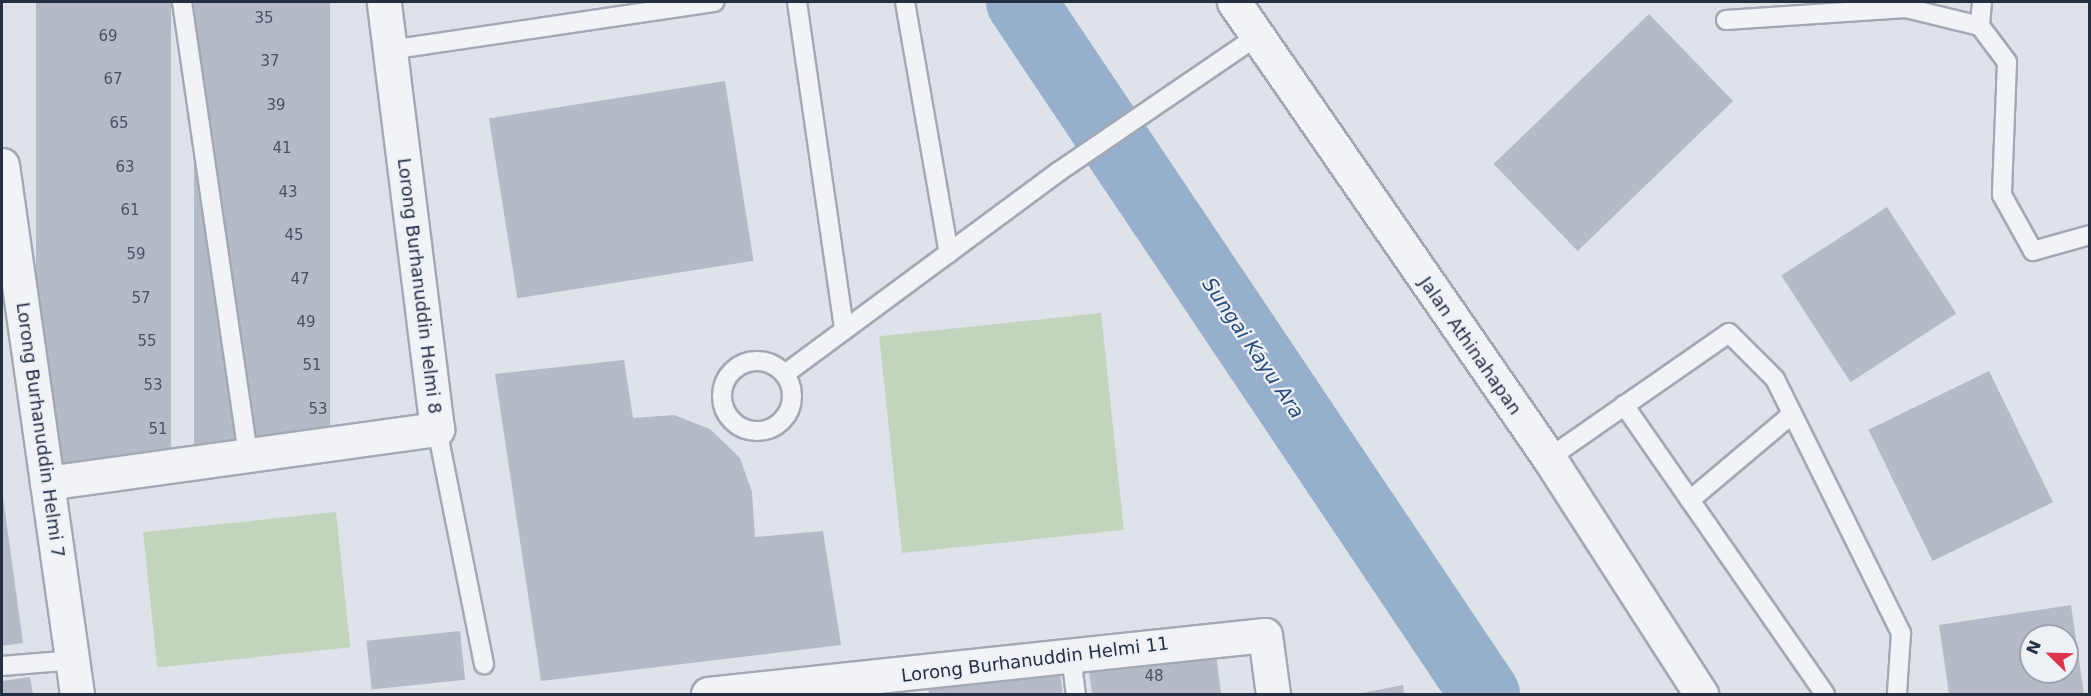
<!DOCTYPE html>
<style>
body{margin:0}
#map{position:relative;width:2091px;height:696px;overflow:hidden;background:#dee2e9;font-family:"DejaVu Sans",sans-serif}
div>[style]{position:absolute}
.green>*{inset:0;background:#c3d4be;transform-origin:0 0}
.river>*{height:70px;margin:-35px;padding:0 35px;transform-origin:35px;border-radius:35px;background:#95afcd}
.building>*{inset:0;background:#b4bbc7;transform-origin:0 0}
.roads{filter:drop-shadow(2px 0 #a3a9b4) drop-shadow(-2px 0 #a3a9b4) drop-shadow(0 2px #a3a9b4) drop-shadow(0 -2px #a3a9b4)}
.service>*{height:18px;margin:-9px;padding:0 9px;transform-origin:9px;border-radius:9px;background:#f1f3f7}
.service>.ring{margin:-9px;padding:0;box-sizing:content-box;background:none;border:18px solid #f1f3f7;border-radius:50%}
.minor>*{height:33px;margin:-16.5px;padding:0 16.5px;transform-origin:16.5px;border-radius:16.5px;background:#f1f3f7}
span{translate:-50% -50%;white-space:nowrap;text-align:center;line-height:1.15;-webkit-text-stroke:4.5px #edf1f6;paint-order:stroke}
.number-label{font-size:15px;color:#495263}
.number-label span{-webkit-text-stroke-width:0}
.street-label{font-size:18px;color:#252f42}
.water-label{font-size:20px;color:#2b4d7a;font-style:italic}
.frame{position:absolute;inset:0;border:3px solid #252f42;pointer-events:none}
.north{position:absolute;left:2019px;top:624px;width:60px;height:60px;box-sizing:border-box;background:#edf1f6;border:2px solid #9da3ae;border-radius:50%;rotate:293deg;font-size:16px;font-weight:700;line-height:24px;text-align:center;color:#252f42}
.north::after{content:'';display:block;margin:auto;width:21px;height:27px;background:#dc354b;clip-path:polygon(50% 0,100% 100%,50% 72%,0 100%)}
</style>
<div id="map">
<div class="green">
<i style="left:1101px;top:313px;width:218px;height:223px;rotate:84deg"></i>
<i style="left:336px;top:512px;width:136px;height:194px;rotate:84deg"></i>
</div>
<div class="river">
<i style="left:1021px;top:2px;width:833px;rotate:56.16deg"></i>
</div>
<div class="building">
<i style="left:36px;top:2px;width:135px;height:462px"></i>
<i style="left:194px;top:2px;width:136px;height:443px"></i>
<i style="left:1649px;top:14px;width:121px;height:216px;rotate:46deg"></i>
<i style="left:725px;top:81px;width:182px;height:239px;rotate:81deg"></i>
<i style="left:1887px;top:207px;width:127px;height:126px;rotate:57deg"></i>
<i style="clip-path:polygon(624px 360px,633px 418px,674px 415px,710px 429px,740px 458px,752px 492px,755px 537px,823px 531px,841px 645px,541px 681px,495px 374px)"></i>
<i style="left:1989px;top:371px;width:146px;height:134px;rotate:64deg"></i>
<i style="clip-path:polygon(2px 490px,23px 643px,2px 646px)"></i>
<i style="clip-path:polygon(evenodd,2071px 605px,2084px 694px,1949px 694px,1939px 625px,2071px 605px,2031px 636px,2067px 636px,2067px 672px,2031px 672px,2031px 636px)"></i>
<i style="left:460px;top:631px;width:49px;height:94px;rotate:84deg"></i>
<i style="clip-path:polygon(1215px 646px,1221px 694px,1092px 694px,1088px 664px)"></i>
<i style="clip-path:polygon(1059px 667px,1063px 694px,929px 694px,928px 686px)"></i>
<i style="clip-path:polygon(30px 677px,33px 694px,2px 694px,2px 681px)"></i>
<i style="clip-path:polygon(1403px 685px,1404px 694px,1362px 694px,1362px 693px)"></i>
</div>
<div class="roads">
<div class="service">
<i style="left:182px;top:2px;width:456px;rotate:81.7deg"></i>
<i style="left:797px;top:2px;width:331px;rotate:81.8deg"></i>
<i style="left:905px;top:2px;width:255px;rotate:80.1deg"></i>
<i style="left:1982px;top:2px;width:24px;rotate:95deg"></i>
<i style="left:1980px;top:26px;width:45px;rotate:53.1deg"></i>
<i style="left:2007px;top:62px;width:133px;rotate:92.2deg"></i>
<i style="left:2002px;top:195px;width:64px;rotate:61deg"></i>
<i style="left:2033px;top:251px;width:59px;rotate:-15.7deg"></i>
<i style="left:1726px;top:20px;width:180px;rotate:-3.8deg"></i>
<i style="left:1906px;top:8px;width:76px;rotate:13.7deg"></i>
<i style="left:389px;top:50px;width:329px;rotate:-8.4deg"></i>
<i class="ring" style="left:722px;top:361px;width:52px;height:52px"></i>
<i style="left:785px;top:374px;width:340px;rotate:-36.5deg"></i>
<i style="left:1058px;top:172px;width:241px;rotate:-34.3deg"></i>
<i style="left:1624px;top:405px;width:352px;rotate:55.2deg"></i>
<i style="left:437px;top:429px;width:240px;rotate:78.7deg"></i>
<i style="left:1549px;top:458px;width:219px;rotate:-34.8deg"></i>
<i style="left:1729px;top:333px;width:65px;rotate:45deg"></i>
<i style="left:1775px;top:379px;width:284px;rotate:63.6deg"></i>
<i style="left:1901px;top:633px;width:61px;rotate:93.8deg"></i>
<i style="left:1690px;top:500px;width:133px;rotate:-40.1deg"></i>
<i style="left:1071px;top:655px;width:39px;rotate:83deg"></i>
<i style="left:2px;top:666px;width:73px;rotate:-4.7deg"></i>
</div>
<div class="minor">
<i style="left:1234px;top:2px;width:554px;rotate:55.36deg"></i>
<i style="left:1549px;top:458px;width:281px;rotate:57.2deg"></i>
<i style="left:2px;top:165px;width:534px;rotate:81.93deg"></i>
<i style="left:47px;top:483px;width:394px;rotate:-7.9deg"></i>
<i style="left:437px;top:429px;width:430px;rotate:-97.1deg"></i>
<i style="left:708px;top:694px;width:560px;rotate:-6.05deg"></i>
<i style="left:1265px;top:635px;width:60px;rotate:82.3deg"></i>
</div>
</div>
<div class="number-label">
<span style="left:264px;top:19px">35</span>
<span style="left:108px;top:37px">69</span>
<span style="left:270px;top:62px">37</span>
<span style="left:113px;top:80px">67</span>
<span style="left:276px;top:106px">39</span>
<span style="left:119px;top:124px">65</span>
<span style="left:282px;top:149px">41</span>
<span style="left:125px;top:168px">63</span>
<span style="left:288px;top:193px">43</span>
<span style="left:130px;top:211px">61</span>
<span style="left:294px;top:236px">45</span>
<span style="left:136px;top:255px">59</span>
<span style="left:300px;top:280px">47</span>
<span style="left:141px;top:299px">57</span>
<span style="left:306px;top:323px">49</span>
<span style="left:147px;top:342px">55</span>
<span style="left:312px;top:366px">51</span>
<span style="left:153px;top:386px">53</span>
<span style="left:318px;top:410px">53</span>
<span style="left:158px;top:430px">51</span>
<span style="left:1154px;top:677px">48</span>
</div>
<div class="street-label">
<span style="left:419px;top:286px;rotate:83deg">Lorong Burhanuddin Helmi 8</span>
<span style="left:1470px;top:346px;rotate:55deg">Jalan Athinahapan</span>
<span style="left:40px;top:430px;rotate:82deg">Lorong Burhanuddin Helmi 7</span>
<span style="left:1035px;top:660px;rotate:-7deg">Lorong Burhanuddin Helmi 11</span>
</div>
<div class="water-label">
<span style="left:1253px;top:348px;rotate:56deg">Sungai Kayu Ara</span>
</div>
<div class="frame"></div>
<div class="north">N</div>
</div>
